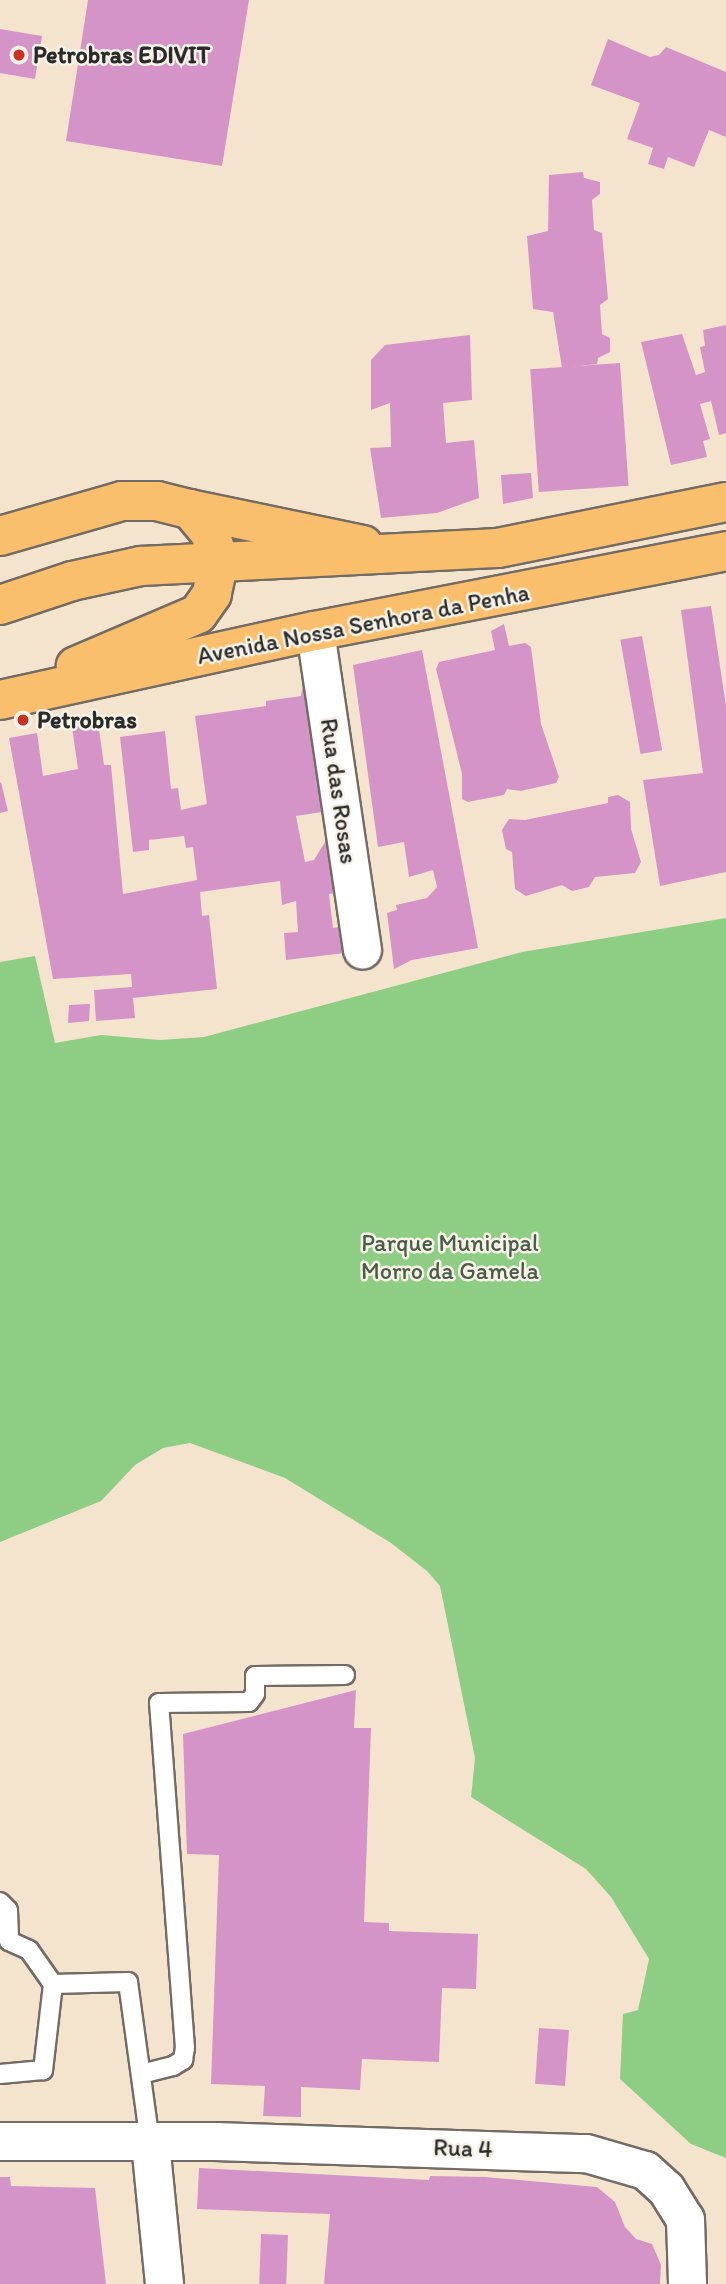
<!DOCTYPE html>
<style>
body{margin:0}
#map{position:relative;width:726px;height:2284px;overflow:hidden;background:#f5e4cd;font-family:Itim,sans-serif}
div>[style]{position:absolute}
.green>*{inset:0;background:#8ece84}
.building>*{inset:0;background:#d594c7;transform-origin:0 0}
.roads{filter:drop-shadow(2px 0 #726c64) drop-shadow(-2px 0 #726c64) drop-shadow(0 2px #726c64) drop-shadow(0 -2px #726c64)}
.lane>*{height:18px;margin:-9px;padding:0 9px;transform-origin:9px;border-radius:9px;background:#fff}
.street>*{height:37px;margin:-18.5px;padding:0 18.5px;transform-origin:18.5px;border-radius:18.5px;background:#fff}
.primary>*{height:38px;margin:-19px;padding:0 19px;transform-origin:19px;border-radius:19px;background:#f9bf6c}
.dots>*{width:19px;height:19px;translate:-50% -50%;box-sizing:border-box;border:4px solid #f7f3e8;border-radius:50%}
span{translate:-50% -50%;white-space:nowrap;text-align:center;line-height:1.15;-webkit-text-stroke:5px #f7f3e8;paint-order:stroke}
.poi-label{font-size:24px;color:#2b2b2b;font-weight:700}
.left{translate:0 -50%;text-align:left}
.street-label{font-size:24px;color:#2b2b2b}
.park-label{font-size:24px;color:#495c46}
</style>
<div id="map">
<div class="green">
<i style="clip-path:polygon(726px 918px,726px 2158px,691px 2144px,620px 2079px,623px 2014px,638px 2010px,649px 1959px,611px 1897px,586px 1869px,471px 1797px,475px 1758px,440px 1586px,427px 1571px,391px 1543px,285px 1478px,190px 1443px,163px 1448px,135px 1465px,101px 1501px,0 1542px,0 962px,35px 956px,55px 1043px,101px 1035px,160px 1040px,204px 1037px,522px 952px)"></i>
</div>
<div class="building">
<i style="clip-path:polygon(88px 0,249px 0,222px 166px,66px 141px)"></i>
<i style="clip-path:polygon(0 29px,42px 36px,35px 79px,0 73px)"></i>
<i style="clip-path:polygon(608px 39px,650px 57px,659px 55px,666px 47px,726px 72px,726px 137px,709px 130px,694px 167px,668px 157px,664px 169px,648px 164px,653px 148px,627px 139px,640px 103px,591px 85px)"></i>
<i style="clip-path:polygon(583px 172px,584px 178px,600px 182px,600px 194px,592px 200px,594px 230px,602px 233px,608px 299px,600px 305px,602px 334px,610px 338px,610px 352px,598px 358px,597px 364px,562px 368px,553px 312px,533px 309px,527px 236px,548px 231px,549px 175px)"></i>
<i style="clip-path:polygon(726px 325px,726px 433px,719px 435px,711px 401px,700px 404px,710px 439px,703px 441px,707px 457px,671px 465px,641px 342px,682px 334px,696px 375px,705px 372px,700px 347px,705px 346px,703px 330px)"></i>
<i style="clip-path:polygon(470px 335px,472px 400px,443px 403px,446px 443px,474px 440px,479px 498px,437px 513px,381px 518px,370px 448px,391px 447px,390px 403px,371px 410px,371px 360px,385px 345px)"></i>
<i style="left:620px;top:363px;width:123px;height:90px;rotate:86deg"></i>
<i style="clip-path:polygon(531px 473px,533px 498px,503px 504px,501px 475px)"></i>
<i style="clip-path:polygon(711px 606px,726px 706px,726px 872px,660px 886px,643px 780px,703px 773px,681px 610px)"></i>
<i style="clip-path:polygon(504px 624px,509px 646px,525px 643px,531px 647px,541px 724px,559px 777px,556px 783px,521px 791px,507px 789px,504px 795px,468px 802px,462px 799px,462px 774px,436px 669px,439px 662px,495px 650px,491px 631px)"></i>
<i style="left:642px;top:636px;width:116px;height:22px;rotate:80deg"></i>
<i style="clip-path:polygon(422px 650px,478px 948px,412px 960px,394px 969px,387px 913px,397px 910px,396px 905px,427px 898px,437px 887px,433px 870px,409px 877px,404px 842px,378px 847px,353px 665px)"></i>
<i style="clip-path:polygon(314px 681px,322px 812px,296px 816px,305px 862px,314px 860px,328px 837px,339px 893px,329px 894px,333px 928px,349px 925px,353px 952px,286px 960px,284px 933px,298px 932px,296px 901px,282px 905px,280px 881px,200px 892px,202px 916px,209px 915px,217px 989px,133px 998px,135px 1018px,96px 1021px,94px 990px,132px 987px,131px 974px,53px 979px,9px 738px,37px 733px,43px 776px,78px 769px,72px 727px,98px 722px,104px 765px,111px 765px,123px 894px,197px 880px,193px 847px,186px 848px,184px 836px,149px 840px,149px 850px,133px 852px,120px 737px,165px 731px,171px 789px,178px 788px,181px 810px,207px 804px,195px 716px,266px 706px,266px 701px,301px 696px,303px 684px)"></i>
<i style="clip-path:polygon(1px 782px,8px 811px,0 813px,0 783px)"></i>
<i style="clip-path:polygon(618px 795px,630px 802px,631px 829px,641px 862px,635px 873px,595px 877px,589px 887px,572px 891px,562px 885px,526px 896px,515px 889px,512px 852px,506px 849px,502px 830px,509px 819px,525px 820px,608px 803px,608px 797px)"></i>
<i style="clip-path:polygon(90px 1004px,89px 1021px,68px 1023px,69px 1005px)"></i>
<i style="clip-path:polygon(356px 1690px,354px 1728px,371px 1728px,364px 1922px,389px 1923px,389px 1931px,478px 1934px,476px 1989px,442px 1988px,439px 2062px,362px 2059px,360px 2090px,301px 2087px,301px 2117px,263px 2116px,265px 2086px,211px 2084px,219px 1855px,187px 1854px,183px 1734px)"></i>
<i style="left:539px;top:2028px;width:30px;height:56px;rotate:4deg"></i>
<i style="clip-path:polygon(199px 2168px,429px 2180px,430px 2176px,485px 2177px,597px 2187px,615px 2202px,625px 2227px,636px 2239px,652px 2244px,661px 2265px,660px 2284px,324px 2284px,330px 2214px,197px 2209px)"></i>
<i style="clip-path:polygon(0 2177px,10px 2177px,11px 2186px,95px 2188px,106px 2284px,0 2284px)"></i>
<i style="left:261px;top:2234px;width:27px;height:50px;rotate:2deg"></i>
</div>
<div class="roads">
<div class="lane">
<i style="left:0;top:1902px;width:11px;rotate:45deg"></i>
<i style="left:8px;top:1910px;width:31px;rotate:88deg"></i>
<i style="left:9px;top:1941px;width:22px;rotate:24deg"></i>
<i style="left:29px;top:1950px;width:42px;rotate:54.8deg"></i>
<i style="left:53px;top:1984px;width:87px;rotate:96.6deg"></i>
<i style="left:43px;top:2070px;width:43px;rotate:174.7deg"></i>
<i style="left:53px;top:1984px;width:75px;rotate:-1.5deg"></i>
<i style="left:128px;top:1982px;width:162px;rotate:82.2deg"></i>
<i style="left:141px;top:2074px;width:33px;rotate:-14deg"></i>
<i style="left:173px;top:2066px;width:12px;rotate:-31deg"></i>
<i style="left:183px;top:2060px;width:12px;rotate:-81deg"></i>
<i style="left:185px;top:2048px;width:346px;rotate:-94.3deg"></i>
<i style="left:159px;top:1703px;width:90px;rotate:-0.6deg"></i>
<i style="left:249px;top:1702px;width:10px;rotate:-53deg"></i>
<i style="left:255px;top:1694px;width:18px;rotate:-90deg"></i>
<i style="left:255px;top:1676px;width:90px;rotate:-0.6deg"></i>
</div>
<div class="street">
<i style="left:315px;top:631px;width:322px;rotate:81.6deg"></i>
<i style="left:0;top:2141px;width:215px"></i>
<i style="left:215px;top:2141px;width:371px;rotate:1.9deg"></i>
<i style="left:586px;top:2153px;width:61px;rotate:16.1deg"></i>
<i style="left:645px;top:2170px;width:28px;rotate:42deg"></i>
<i style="left:666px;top:2189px;width:36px;rotate:58deg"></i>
<i style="left:685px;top:2219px;width:65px;rotate:88.2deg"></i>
<i style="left:150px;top:2143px;width:142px;rotate:84.3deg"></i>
</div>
<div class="primary">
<i style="left:190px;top:509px;width:177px;rotate:11.8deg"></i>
<i style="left:0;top:536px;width:127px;rotate:-16deg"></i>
<i style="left:122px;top:501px;width:35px"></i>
<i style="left:157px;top:501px;width:34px;rotate:14deg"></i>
<i style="left:190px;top:509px;width:31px;rotate:50deg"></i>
<i style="left:210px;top:533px;width:28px;rotate:72deg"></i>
<i style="left:219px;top:560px;width:35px;rotate:102deg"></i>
<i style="left:212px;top:594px;width:24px;rotate:125deg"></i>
<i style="left:198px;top:614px;width:133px;rotate:156.9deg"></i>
<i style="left:0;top:605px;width:76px;rotate:-18.4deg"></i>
<i style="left:72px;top:581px;width:71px;rotate:-12.3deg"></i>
<i style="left:141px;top:566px;width:357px;rotate:-2.9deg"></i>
<i style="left:498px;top:548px;width:233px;rotate:-11.4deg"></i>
<i style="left:0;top:700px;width:322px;rotate:-12.4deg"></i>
<i style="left:315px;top:631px;width:419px;rotate:-11deg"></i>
</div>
</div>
<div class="dots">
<i style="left:19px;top:55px;background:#c8321e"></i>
<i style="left:23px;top:720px;background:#c8321e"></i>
</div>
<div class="poi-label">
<span class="left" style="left:33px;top:55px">Petrobras EDIVIT</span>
<span class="left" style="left:37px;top:720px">Petrobras</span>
</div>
<div class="street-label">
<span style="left:363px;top:624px;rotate:-11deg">Avenida Nossa Senhora da Penha</span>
<span style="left:339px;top:791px;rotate:82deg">Rua das Rosas</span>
<span style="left:463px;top:2148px;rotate:2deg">Rua 4</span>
</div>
<div class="park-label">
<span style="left:450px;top:1257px">Parque Municipal<br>Morro da Gamela</span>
</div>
</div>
